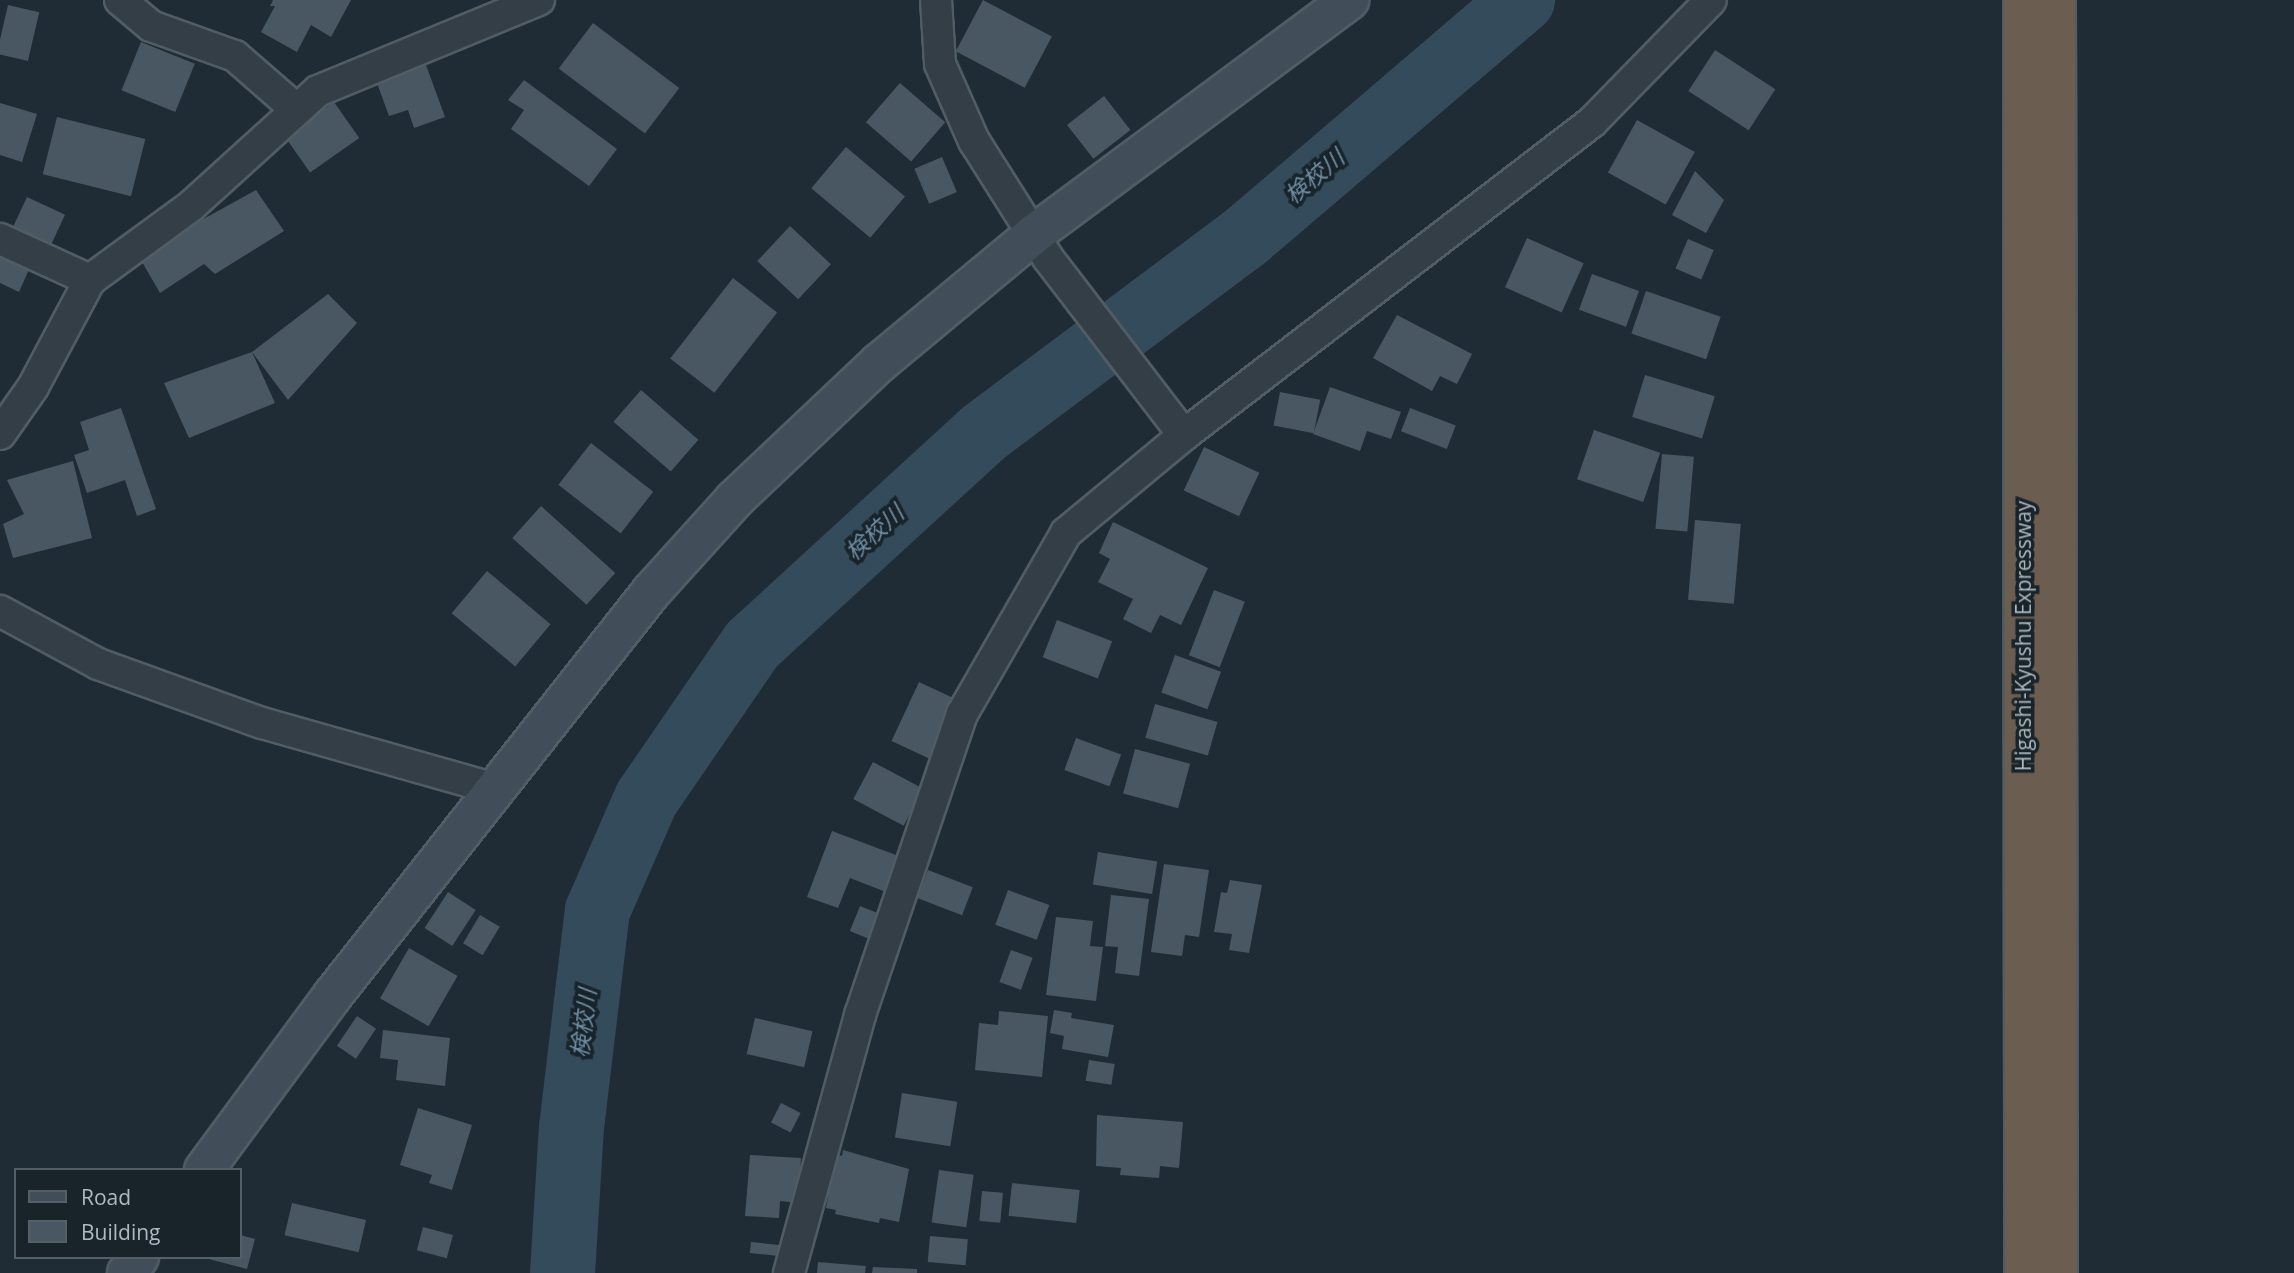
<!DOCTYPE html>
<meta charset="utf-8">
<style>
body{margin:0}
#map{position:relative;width:2294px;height:1273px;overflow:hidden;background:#202c35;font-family:"Open Sans","Noto Sans JP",sans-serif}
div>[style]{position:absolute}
.river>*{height:65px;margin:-32.5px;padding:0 32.5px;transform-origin:32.5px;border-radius:32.5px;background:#344b5c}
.building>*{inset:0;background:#485761;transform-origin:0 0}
.roads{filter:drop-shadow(2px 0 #515c64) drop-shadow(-2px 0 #515c64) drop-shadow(0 2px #515c64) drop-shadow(0 -2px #515c64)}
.street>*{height:30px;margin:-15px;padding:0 15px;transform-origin:15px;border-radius:15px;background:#333e46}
.secondary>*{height:38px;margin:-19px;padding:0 19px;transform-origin:19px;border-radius:19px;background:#414e59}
.highway>*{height:38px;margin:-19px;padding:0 19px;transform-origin:19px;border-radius:19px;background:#6b5d50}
span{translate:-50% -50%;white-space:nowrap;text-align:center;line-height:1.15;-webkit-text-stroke:7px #19232a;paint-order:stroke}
.street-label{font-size:21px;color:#adb9c3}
.water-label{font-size:23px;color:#6f8fa6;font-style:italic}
.legend{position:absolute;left:14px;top:1168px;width:228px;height:91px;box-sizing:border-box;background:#19232a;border:2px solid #545f67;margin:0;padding:9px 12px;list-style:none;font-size:21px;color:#adb9c3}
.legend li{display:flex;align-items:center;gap:14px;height:35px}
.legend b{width:35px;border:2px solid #545f67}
</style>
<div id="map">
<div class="river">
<i style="left:562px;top:1273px;width:146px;rotate:-86.5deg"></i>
<i style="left:571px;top:1127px;width:219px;rotate:-83.2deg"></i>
<i style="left:597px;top:910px;width:122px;rotate:-66.4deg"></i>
<i style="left:646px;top:798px;width:187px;rotate:-55.5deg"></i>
<i style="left:752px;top:644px;width:312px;rotate:-42.5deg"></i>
<i style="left:982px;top:433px;width:326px;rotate:-36.8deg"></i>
<i style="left:1243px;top:238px;width:367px;rotate:-40.5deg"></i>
</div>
<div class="building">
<i style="clip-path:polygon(273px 0,351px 0,331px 37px,311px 25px,297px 52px,261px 32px,275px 6px,270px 6px)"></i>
<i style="left:983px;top:0;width:78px;height:58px;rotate:28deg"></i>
<i style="left:8px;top:5px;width:32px;height:50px;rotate:13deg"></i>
<i style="left:593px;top:23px;width:108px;height:57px;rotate:37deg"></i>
<i style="left:141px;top:42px;width:58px;height:52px;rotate:22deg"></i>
<i style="left:1715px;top:50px;width:72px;height:49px;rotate:33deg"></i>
<i style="clip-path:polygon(426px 65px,445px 117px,414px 128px,408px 110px,389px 116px,377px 83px)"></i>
<i style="clip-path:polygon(524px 80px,617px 149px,589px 186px,511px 129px,524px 110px,508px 100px)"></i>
<i style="left:900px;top:83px;width:60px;height:52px;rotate:41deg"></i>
<i style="left:1104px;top:96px;width:43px;height:47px;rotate:52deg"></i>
<i style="left:334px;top:102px;width:44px;height:60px;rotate:55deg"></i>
<i style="clip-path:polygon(0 103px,37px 114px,22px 162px,0 155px)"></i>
<i style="left:57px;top:117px;width:91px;height:59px;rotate:14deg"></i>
<i style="left:1637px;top:120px;width:66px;height:60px;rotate:29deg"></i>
<i style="left:846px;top:147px;width:77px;height:54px;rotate:40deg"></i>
<i style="left:942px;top:157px;width:38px;height:30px;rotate:67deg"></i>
<i style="clip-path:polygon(1695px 171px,1724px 200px,1706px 233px,1672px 215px)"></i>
<i style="clip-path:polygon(256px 190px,284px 231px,215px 274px,204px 264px,160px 293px,138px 255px)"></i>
<i style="left:27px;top:197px;width:42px;height:34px;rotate:25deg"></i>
<i style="left:790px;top:226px;width:56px;height:48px;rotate:43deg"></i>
<i style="left:1527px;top:238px;width:62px;height:54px;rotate:24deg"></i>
<i style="left:1688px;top:239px;width:28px;height:32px;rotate:23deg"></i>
<i style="clip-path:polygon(0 248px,32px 263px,19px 292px,0 283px)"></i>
<i style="left:1592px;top:274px;width:50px;height:38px;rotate:20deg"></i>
<i style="left:733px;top:278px;width:56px;height:102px;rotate:38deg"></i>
<i style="left:1646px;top:291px;width:79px;height:45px;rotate:19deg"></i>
<i style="clip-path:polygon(328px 294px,357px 323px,288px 400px,252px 352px,275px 403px,189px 438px,164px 383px,252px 352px)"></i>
<i style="clip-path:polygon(1397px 315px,1472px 354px,1457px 384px,1440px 376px,1432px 391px,1373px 358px)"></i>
<i style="left:1645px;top:375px;width:73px;height:44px;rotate:17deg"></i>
<i style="clip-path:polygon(1330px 387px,1401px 412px,1391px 439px,1367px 431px,1360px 451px,1313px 434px)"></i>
<i style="left:641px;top:390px;width:76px;height:42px;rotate:41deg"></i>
<i style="left:1280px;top:392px;width:41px;height:34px;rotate:11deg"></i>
<i style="clip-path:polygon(121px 408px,156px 509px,137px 516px,125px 480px,87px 493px,74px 455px,89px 450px,80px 422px)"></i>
<i style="left:1410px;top:408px;width:49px;height:25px;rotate:21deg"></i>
<i style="left:1594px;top:430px;width:70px;height:52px;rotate:19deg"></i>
<i style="left:591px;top:443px;width:79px;height:53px;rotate:38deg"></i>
<i style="left:1204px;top:447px;width:61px;height:48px;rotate:25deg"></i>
<i style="left:1662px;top:454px;width:32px;height:75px;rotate:5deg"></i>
<i style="clip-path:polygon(73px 461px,92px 538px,13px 558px,3px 524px,24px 514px,7px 480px)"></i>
<i style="left:541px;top:506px;width:100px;height:43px;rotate:42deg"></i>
<i style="left:1695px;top:520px;width:46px;height:80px;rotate:5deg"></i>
<i style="clip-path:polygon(1113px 522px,1208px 568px,1181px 625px,1160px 615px,1151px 633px,1123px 619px,1133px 599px,1098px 582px,1110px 559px,1099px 553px)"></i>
<i style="left:487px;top:571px;width:83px;height:55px;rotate:40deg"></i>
<i style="left:1214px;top:590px;width:33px;height:70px;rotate:21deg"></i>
<i style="left:1057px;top:620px;width:59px;height:40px;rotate:21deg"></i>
<i style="left:1175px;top:655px;width:49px;height:40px;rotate:20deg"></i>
<i style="left:919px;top:682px;width:45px;height:65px;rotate:25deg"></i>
<i style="left:1155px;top:704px;width:65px;height:35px;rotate:16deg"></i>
<i style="left:1076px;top:738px;width:48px;height:34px;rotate:20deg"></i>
<i style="left:1135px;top:749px;width:57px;height:46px;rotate:15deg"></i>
<i style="left:873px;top:762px;width:57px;height:42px;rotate:28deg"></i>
<i style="clip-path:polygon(832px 831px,904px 858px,891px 894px,850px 878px,838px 908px,807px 897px)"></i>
<i style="left:1098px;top:852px;width:60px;height:33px;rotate:9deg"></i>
<i style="clip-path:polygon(1164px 864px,1209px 870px,1199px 937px,1185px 935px,1182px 956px,1151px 952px)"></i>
<i style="left:928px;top:870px;width:48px;height:30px;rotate:21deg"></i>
<i style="clip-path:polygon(1230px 880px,1262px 885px,1249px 953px,1229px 950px,1232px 934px,1214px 932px,1221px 892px,1227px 893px)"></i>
<i style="left:1008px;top:890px;width:44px;height:37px;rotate:20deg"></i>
<i style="left:448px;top:892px;width:33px;height:43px;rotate:33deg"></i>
<i style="clip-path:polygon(1111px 895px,1149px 899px,1139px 976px,1115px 973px,1118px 947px,1105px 946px)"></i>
<i style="left:860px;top:906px;width:27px;height:27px;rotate:22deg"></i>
<i style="left:480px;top:915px;width:23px;height:33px;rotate:31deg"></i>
<i style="clip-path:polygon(1056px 917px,1093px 921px,1090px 946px,1103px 947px,1096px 1001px,1046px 995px)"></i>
<i style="left:409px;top:948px;width:56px;height:58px;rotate:30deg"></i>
<i style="left:1011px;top:950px;width:23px;height:34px;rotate:20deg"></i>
<i style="clip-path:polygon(1054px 1010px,1072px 1013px,1071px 1018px,1114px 1025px,1108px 1057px,1062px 1049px,1064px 1036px,1050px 1033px)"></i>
<i style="clip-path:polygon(999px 1011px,1048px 1016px,1042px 1077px,975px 1070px,979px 1023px,998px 1025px)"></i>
<i style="left:357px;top:1016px;width:23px;height:36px;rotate:34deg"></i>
<i style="left:755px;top:1018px;width:59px;height:37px;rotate:13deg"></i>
<i style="clip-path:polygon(383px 1030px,450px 1038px,445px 1086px,396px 1080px,398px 1060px,380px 1058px)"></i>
<i style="left:1089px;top:1060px;width:26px;height:21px;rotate:9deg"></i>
<i style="left:902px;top:1093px;width:56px;height:45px;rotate:9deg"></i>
<i style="left:781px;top:1103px;width:22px;height:22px;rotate:27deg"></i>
<i style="clip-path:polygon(418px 1108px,472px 1125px,452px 1190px,429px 1183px,432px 1175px,400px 1165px)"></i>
<i style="clip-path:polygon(1097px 1115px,1183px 1122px,1179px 1168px,1160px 1166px,1159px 1178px,1120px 1175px,1121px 1168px,1096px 1166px)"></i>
<i style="clip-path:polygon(843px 1150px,909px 1169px,899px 1222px,880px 1218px,879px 1223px,835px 1214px,836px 1210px,826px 1208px,836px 1154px,842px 1156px)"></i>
<i style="clip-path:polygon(750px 1155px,801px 1158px,798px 1203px,780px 1201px,779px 1218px,745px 1216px)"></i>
<i style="left:939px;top:1170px;width:35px;height:53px;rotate:8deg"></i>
<i style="left:1012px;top:1183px;width:68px;height:33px;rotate:6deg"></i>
<i style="left:982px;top:1191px;width:21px;height:30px;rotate:5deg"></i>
<i style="left:292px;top:1203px;width:76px;height:33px;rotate:13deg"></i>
<i style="left:423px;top:1227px;width:31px;height:24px;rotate:15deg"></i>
<i style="clip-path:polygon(240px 1235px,255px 1239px,247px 1269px,205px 1258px,240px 1257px)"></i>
<i style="left:930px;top:1236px;width:38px;height:26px;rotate:5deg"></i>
<i style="left:751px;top:1242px;width:39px;height:11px;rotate:6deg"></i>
<i style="clip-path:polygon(818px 1262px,866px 1266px,865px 1273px,817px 1273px)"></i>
<i style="clip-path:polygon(873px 1267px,917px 1269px,917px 1273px,872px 1273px)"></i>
</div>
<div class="roads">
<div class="street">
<i style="left:120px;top:0;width:40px;rotate:40deg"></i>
<i style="left:151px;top:26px;width:89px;rotate:19.7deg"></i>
<i style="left:235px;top:56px;width:82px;rotate:41.1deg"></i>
<i style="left:936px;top:0;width:64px;rotate:86.4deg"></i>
<i style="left:940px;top:64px;width:84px;rotate:66.2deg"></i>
<i style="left:974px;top:141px;width:138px;rotate:57.7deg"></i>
<i style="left:1048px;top:258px;width:223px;rotate:52.5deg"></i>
<i style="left:0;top:239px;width:99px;rotate:24.5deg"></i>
<i style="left:0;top:434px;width:57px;rotate:-54.9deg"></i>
<i style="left:33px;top:387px;width:121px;rotate:-62deg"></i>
<i style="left:90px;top:280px;width:125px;rotate:-36.2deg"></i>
<i style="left:191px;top:206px;width:171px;rotate:-42.2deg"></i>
<i style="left:318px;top:91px;width:239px;rotate:-22.4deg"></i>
<i style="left:0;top:611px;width:111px;rotate:28.4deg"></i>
<i style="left:98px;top:664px;width:174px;rotate:19.8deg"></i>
<i style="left:262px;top:723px;width:242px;rotate:15.8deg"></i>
<i style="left:789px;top:1273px;width:268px;rotate:-74.6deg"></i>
<i style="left:860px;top:1015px;width:318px;rotate:-71.3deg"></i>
<i style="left:962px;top:714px;width:209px;rotate:-60.1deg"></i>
<i style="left:1066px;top:533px;width:153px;rotate:-39.7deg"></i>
<i style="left:1184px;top:435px;width:514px;rotate:-37.49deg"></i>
<i style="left:1592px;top:122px;width:170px;rotate:-45.7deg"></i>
</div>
<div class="secondary">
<i style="left:204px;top:1170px;width:217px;rotate:-53.6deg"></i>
<i style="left:333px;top:995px;width:513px;rotate:-51.72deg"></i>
<i style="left:651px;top:592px;width:124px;rotate:-47.9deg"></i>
<i style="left:734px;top:500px;width:199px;rotate:-43.4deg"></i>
<i style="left:879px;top:363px;width:200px;rotate:-39.7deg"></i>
<i style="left:1033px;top:235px;width:394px;rotate:-36.6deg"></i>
<i style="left:127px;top:1273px;width:20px;rotate:-53deg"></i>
</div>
<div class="highway">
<i style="left:2023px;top:0;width:1273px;rotate:89.95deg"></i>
<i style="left:2056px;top:0;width:1273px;rotate:89.91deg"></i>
</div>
</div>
<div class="street-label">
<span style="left:2023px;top:636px;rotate:-90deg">Higashi-Kyushu Expressway</span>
</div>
<div class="water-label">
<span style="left:1314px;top:176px;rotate:-40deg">検校川</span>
<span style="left:874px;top:532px;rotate:-42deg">検校川</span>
<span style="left:583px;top:1023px;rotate:-83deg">検校川</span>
</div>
<ul class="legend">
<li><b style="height:9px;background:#414e59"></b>Road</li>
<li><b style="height:19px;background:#485761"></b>Building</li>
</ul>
</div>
